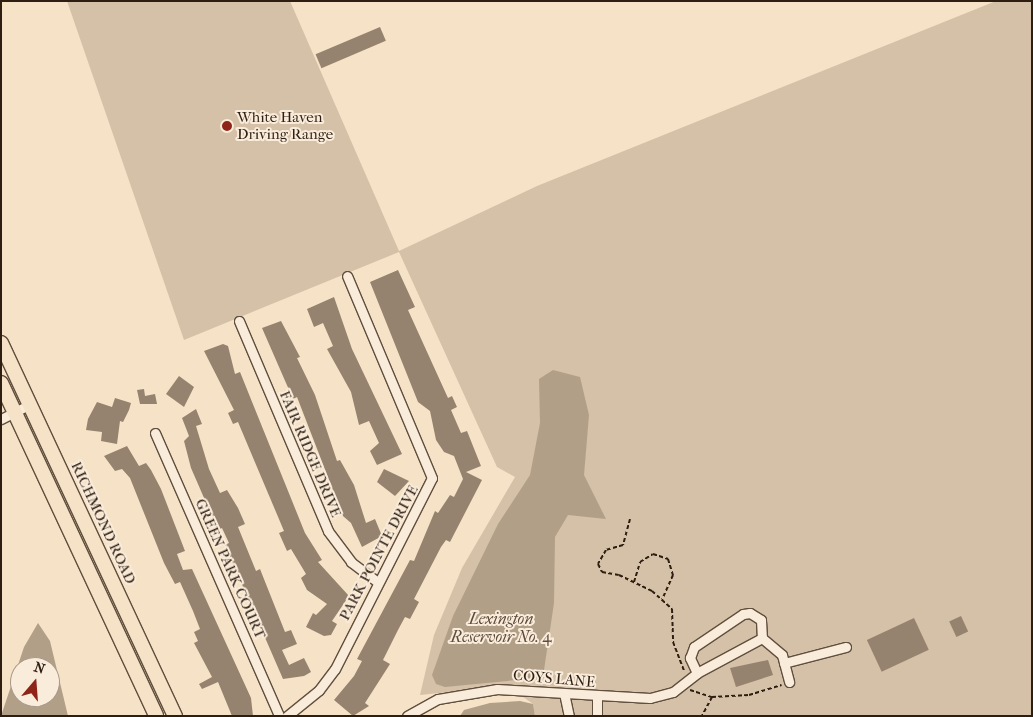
<!DOCTYPE html>
<style>
body{margin:0}
#map{position:relative;width:1033px;height:717px;overflow:hidden;background:#f6e2c6;font-family:"IM FELL French Canon",serif}
div>[style]{position:absolute}
.green>*{inset:0;background:#d4c1a7}
.water>*{inset:0;background:#b29f88}
.building>*{inset:0;background:#96836f;transform-origin:0 0}
.path>*{height:2px;margin-top:-1px;transform-origin:0;background:repeating-linear-gradient(90deg,#2e1d11 0 4px,transparent 0 6.5px)}
.roads{filter:drop-shadow(1px 0 #604e3e) drop-shadow(-1px 0 #604e3e) drop-shadow(0 1px #604e3e) drop-shadow(0 -1px #604e3e)}
.minor>*{height:9px;margin:-4.5px;padding:0 4.5px;transform-origin:4.5px;border-radius:4.5px;background:#f9ecda}
.highway>*{height:14px;margin:-7px;padding:0 7px;transform-origin:7px;border-radius:7px;background:#f6e2c6}
.dots>*{width:14px;height:14px;translate:-50% -50%;box-sizing:border-box;border:2px solid #f9ecda;border-radius:50%}
span{translate:-50% -50%;white-space:nowrap;text-align:center;line-height:1.15;-webkit-text-stroke:4px #f9ecda;paint-order:stroke}
.poi-label{font-size:15px;color:#2e1d11}
.left{translate:0 -50%;text-align:left}
.street-label{font-size:15px;color:#2e1d11}
.water-label{font-size:16px;color:#5c4a3b;font-style:italic}
.frame{position:absolute;inset:0;border:2px solid #2e1d11;pointer-events:none}
.north{position:absolute;left:10px;top:657px;width:50px;height:50px;box-sizing:border-box;background:#f9ecda;border:1px solid #a8998a;border-radius:50%;rotate:18deg;font-size:14px;font-weight:700;line-height:20px;text-align:center;color:#2e1d11}
.north::after{content:'';display:block;margin:auto;width:18px;height:22px;background:#8f2418;clip-path:polygon(50% 0,100% 100%,50% 72%,0 100%)}
</style>
<div id="map">
<div class="green">
<i style="clip-path:polygon(67px 1px,290px 1px,399px 251px,537px 186px,996px 1px,1032px 1px,1032px 716px,535px 716px,533px 704px,508px 686px,420px 695px,434px 635px,462px 568px,515px 477px,497px 467px,399px 252px,184px 340px)"></i>
</div>
<div class="water">
<i style="clip-path:polygon(553px 370px,580px 377px,589px 415px,584px 475px,606px 519px,568px 515px,555px 537px,554px 603px,544px 670px,537px 678px,445px 687px,436px 684px,432px 675px,453px 616px,498px 524px,530px 475px,540px 423px,539px 379px)"></i>
<i style="clip-path:polygon(evenodd,38px 623px,50px 641px,68px 716px,1px 716px,24px 647px,38px 623px,20px 667px,50px 667px,50px 697px,20px 697px,20px 667px)"></i>
<i style="clip-path:polygon(520px 701px,533px 704px,535px 716px,460px 716px,464px 710px,490px 703px)"></i>
</div>
<div class="building">
<i style="left:380px;top:27px;width:15px;height:70px;rotate:67deg"></i>
<i style="clip-path:polygon(398px 270px,415px 307px,408px 310px,448px 398px,452px 396px,457px 407px,451px 410px,461px 433px,467px 431px,481px 466px,466px 472px,482px 480px,450px 542px,446px 540px,441px 547px,414px 599px,419px 602px,410px 619px,405px 617px,398px 630px,383px 660px,390px 664px,365px 703px,369px 706px,353px 716px,334px 700px,354px 676px,362px 661px,357px 659px,410px 560px,414px 561px,435px 511px,438px 513px,450px 495px,454px 497px,463px 479px,454px 456px,444px 452px,436px 440px,430px 411px,418px 402px,370px 282px)"></i>
<i style="clip-path:polygon(334px 297px,352px 349px,402px 454px,377px 465px,370px 451px,379px 443px,369px 421px,359px 425px,351px 392px,327px 349px,333px 346px,323px 323px,314px 327px,307px 309px)"></i>
<i style="clip-path:polygon(281px 321px,300px 357px,297px 358px,315px 395px,337px 461px,340px 460px,354px 485px,366px 523px,375px 519px,382px 536px,362px 547px,351px 523px,343px 516px,297px 397px,293px 399px,262px 328px)"></i>
<i style="clip-path:polygon(223px 344px,228px 346px,235px 374px,240px 372px,305px 533px,322px 560px,318px 562px,349px 596px,332px 621px,337px 624px,331px 635px,324px 636px,306px 627px,313px 613px,316px 615px,327px 604px,307px 590px,301px 578px,306px 574px,291px 549px,287px 551px,279px 533px,284px 531px,238px 422px,233px 424px,228px 413px,234px 410px,204px 351px)"></i>
<i style="clip-path:polygon(179px 376px,194px 387px,184px 407px,166px 394px)"></i>
<i style="clip-path:polygon(144px 389px,145px 396px,155px 394px,157px 404px,140px 404px,137px 390px)"></i>
<i style="clip-path:polygon(115px 398px,131px 403px,129px 410px,123px 422px,120px 421px,117px 444px,101px 441px,102px 432px,86px 430px,88px 419px,97px 402px,112px 407px)"></i>
<i style="clip-path:polygon(196px 409px,202px 424px,196px 426px,209px 469px,220px 493px,227px 490px,238px 508px,245px 524px,238px 527px,256px 571px,260px 569px,285px 632px,291px 630px,297px 644px,282px 650px,289px 665px,304px 658px,311px 672px,304px 676px,283px 679px,230px 557px,225px 545px,229px 543px,222px 528px,218px 530px,191px 468px,184px 441px,189px 436px,182px 418px)"></i>
<i style="clip-path:polygon(127px 446px,139px 466px,146px 463px,151px 470px,161px 489px,185px 551px,177px 554px,183px 570px,192px 569px,251px 698px,253px 716px,232px 716px,218px 682px,202px 689px,199px 684px,212px 677px,194px 643px,198px 641px,194px 632px,200px 629px,193px 611px,180px 582px,175px 584px,164px 563px,130px 478px,122px 469px,115px 471px,104px 456px)"></i>
<i style="clip-path:polygon(384px 469px,409px 481px,395px 496px,377px 482px)"></i>
<i style="left:961px;top:616px;width:17px;height:13px;rotate:65deg"></i>
<i style="left:914px;top:618px;width:35px;height:52px;rotate:65deg"></i>
<i style="clip-path:polygon(768px 660px,773px 675px,736px 687px,730px 668px)"></i>
</div>
<div class="path">
<i style="left:630px;top:519px;width:27px;rotate:105deg"></i>
<i style="left:623px;top:545px;width:18px;rotate:164deg"></i>
<i style="left:606px;top:550px;width:16px;rotate:120deg"></i>
<i style="left:598px;top:564px;width:9px;rotate:63deg"></i>
<i style="left:602px;top:572px;width:17px;rotate:10deg"></i>
<i style="left:619px;top:575px;width:37px;rotate:26deg"></i>
<i style="left:652px;top:591px;width:27px;rotate:42deg"></i>
<i style="left:672px;top:609px;width:33px;rotate:88deg"></i>
<i style="left:673px;top:642px;width:31px;rotate:69deg"></i>
<i style="left:634px;top:582px;width:21px;rotate:-73deg"></i>
<i style="left:640px;top:562px;width:15px;rotate:-32deg"></i>
<i style="left:653px;top:554px;width:16px;rotate:18deg"></i>
<i style="left:668px;top:559px;width:17px;rotate:73deg"></i>
<i style="left:673px;top:575px;width:27px;rotate:114deg"></i>
<i style="left:690px;top:690px;width:23px;rotate:18deg"></i>
<i style="left:712px;top:697px;width:21px;rotate:118deg"></i>
<i style="left:712px;top:697px;width:37px;rotate:-3deg"></i>
<i style="left:749px;top:695px;width:34px;rotate:-17deg"></i>
</div>
<div class="roads">
<div class="minor">
<i style="left:239px;top:321px;width:228px;rotate:67deg"></i>
<i style="left:328px;top:531px;width:39px;rotate:53deg"></i>
<i style="left:351px;top:562px;width:34px;rotate:37deg"></i>
<i style="left:1px;top:419px;width:33px;rotate:-27deg"></i>
<i style="left:155px;top:433px;width:309px;rotate:66.3deg"></i>
<i style="left:743px;top:614px;width:7px;rotate:-8deg"></i>
<i style="left:750px;top:613px;width:13px;rotate:32deg"></i>
<i style="left:761px;top:620px;width:18px;rotate:87deg"></i>
<i style="left:762px;top:638px;width:74px;rotate:151.7deg"></i>
<i style="left:697px;top:673px;width:17px;rotate:-115deg"></i>
<i style="left:690px;top:658px;width:12px;rotate:-70deg"></i>
<i style="left:694px;top:647px;width:59px;rotate:-34deg"></i>
<i style="left:762px;top:638px;width:26px;rotate:40deg"></i>
<i style="left:782px;top:655px;width:28px;rotate:75deg"></i>
<i style="left:784px;top:663px;width:64px;rotate:-14.5deg"></i>
<i style="left:564px;top:693px;width:24px;rotate:78deg"></i>
<i style="left:287px;top:716px;width:41px;rotate:-39.1deg"></i>
<i style="left:319px;top:690px;width:26px;rotate:-53deg"></i>
<i style="left:335px;top:669px;width:214px;rotate:-63.1deg"></i>
<i style="left:432px;top:478px;width:219px;rotate:-112.8deg"></i>
<i style="left:407px;top:716px;width:35px;rotate:-29deg"></i>
<i style="left:438px;top:699px;width:60px;rotate:-9.6deg"></i>
<i style="left:497px;top:689px;width:153px;rotate:3.4deg"></i>
<i style="left:650px;top:698px;width:24px;rotate:-15deg"></i>
<i style="left:673px;top:692px;width:31px;rotate:-38deg"></i>
<i style="left:597px;top:716px;width:19px;rotate:-90deg"></i>
</div>
<div class="highway">
<i style="left:1px;top:343px;width:412px;rotate:65deg"></i>
<i style="left:1px;top:383px;width:367px;rotate:65deg"></i>
</div>
</div>
<div class="dots">
<i style="left:227px;top:126px;background:#8f2418"></i>
</div>
<div class="poi-label">
<span class="left" style="left:237px;top:126px">White Haven<br>Driving Range</span>
</div>
<div class="street-label">
<span style="left:310px;top:454px;rotate:67deg">FAIR RIDGE DRIVE</span>
<span style="left:103px;top:523px;rotate:65deg">RICHMOND ROAD</span>
<span style="left:379px;top:553px;rotate:-62deg">PARK POINTE DRIVE</span>
<span style="left:230px;top:569px;rotate:66deg">GREEN PARK COURT</span>
<span style="left:554px;top:679px;rotate:5deg">COYS LANE</span>
</div>
<div class="water-label">
<span style="left:501px;top:628px">Lexington<br>Reservoir No. 4</span>
</div>
<div class="frame"></div>
<div class="north">N</div>
</div>
